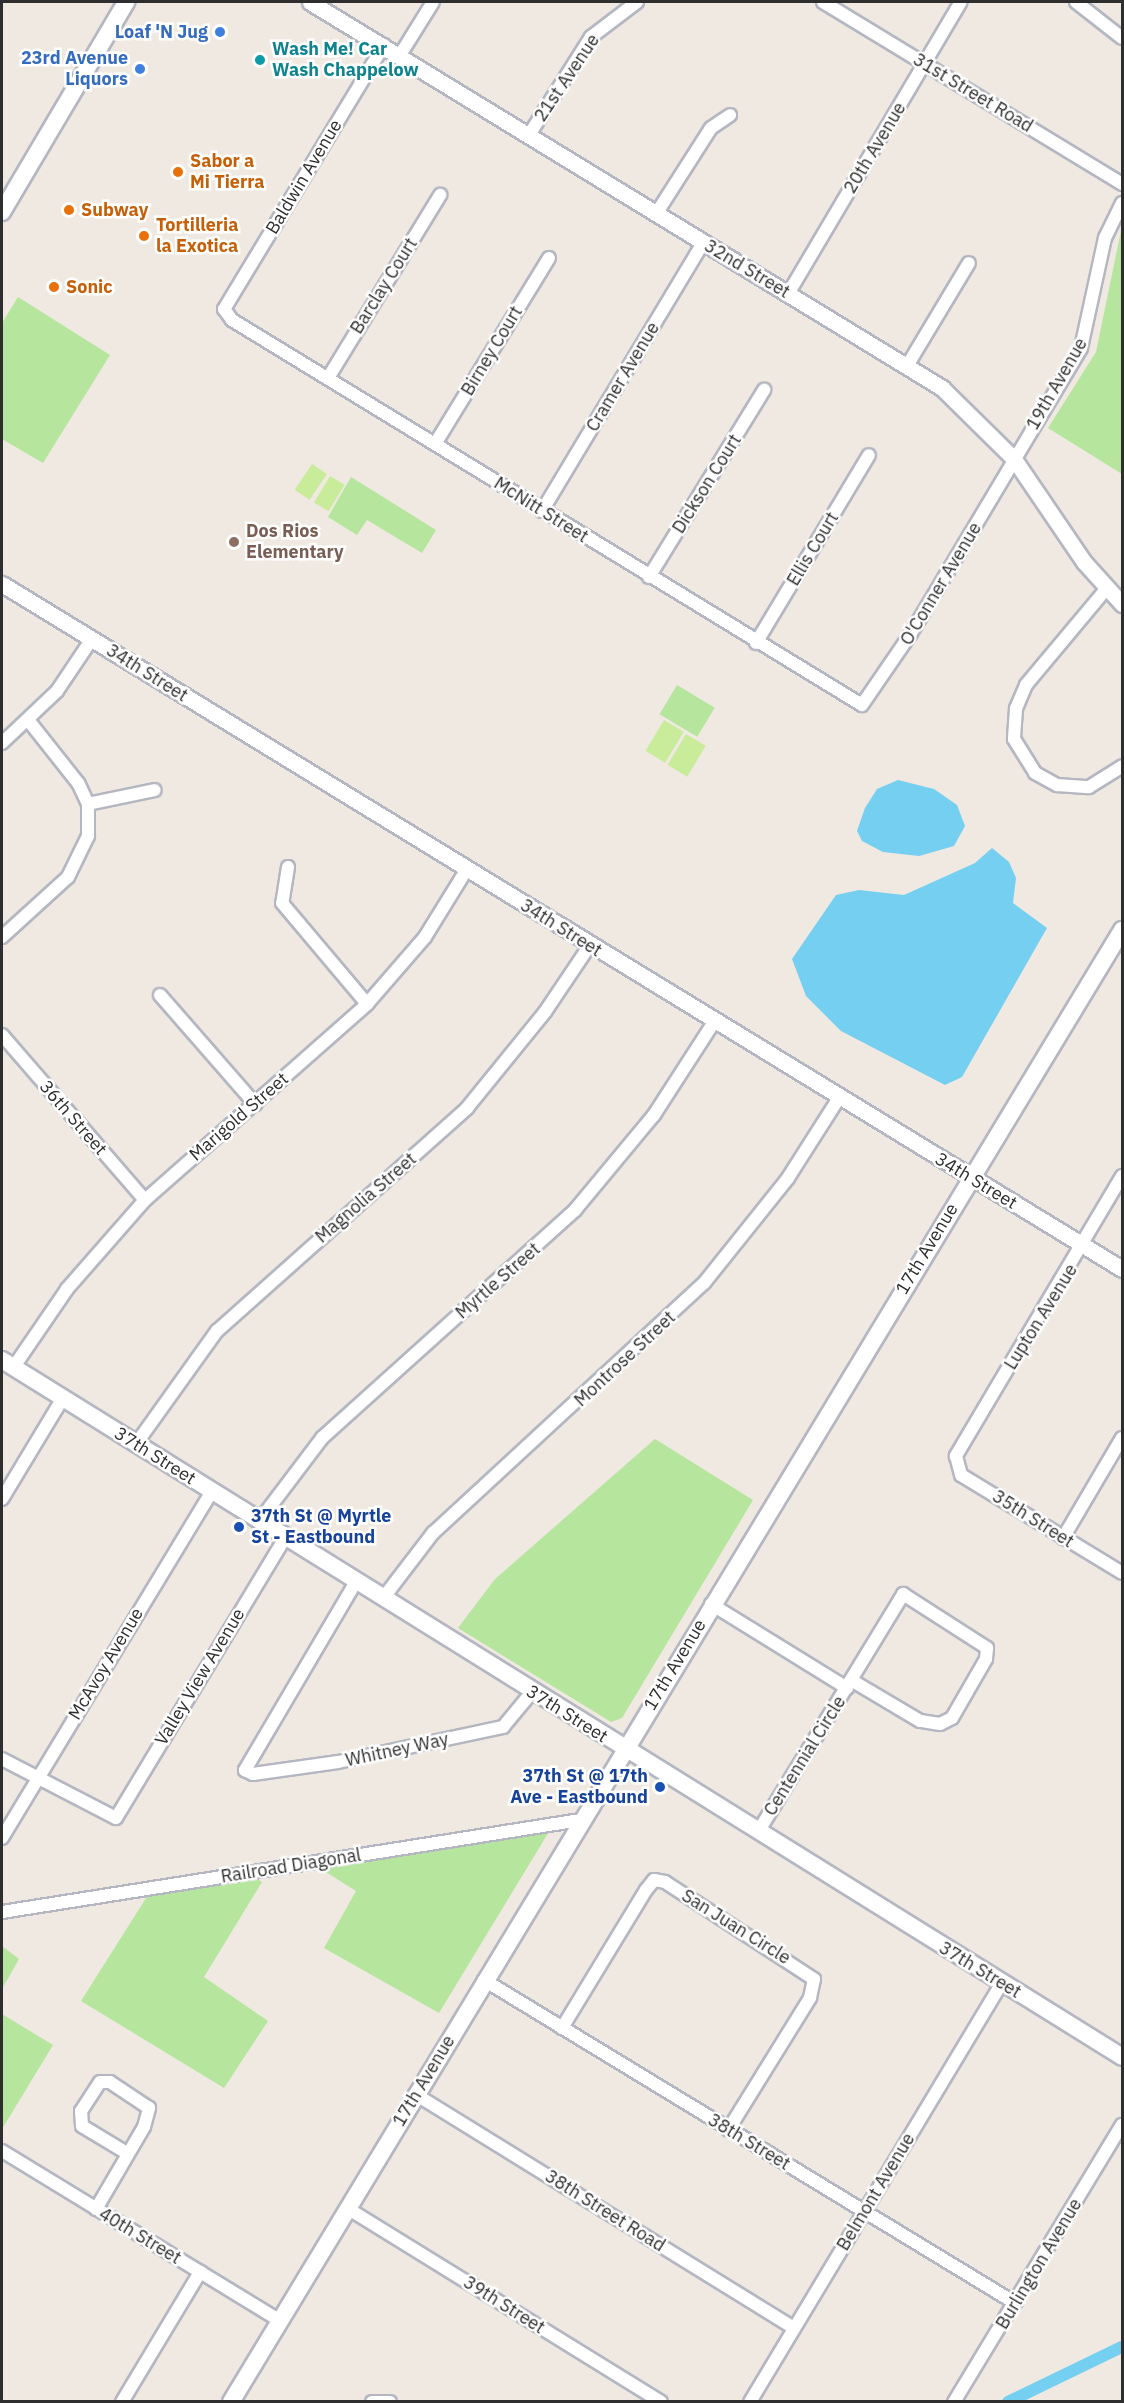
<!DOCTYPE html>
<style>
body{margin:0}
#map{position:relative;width:1124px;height:2403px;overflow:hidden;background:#efe9e1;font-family:"IBM Plex Sans",sans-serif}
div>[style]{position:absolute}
.green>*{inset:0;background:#b6e59e;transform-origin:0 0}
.pitch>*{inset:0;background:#c9ec9a;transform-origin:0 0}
.water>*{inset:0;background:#75cff0}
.canal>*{height:12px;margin:-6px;padding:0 6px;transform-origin:6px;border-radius:6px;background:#75cff0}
.roads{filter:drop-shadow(2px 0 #b4b7c1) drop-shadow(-2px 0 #b4b7c1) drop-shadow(0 2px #b4b7c1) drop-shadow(0 -2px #b4b7c1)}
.minor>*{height:12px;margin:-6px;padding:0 6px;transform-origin:6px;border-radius:6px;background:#fff}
.tertiary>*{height:15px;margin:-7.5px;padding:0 7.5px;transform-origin:7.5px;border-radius:7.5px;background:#fff}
.secondary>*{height:16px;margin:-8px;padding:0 8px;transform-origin:8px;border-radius:8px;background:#fff}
.dots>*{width:16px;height:16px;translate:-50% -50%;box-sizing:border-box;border:3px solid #fff;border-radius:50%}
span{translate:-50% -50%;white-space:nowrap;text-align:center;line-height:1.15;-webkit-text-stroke:5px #fff;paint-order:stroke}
.shop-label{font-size:18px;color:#366cbe;font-weight:700}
.right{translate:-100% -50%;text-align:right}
.culture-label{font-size:18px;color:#0d838f;font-weight:700}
.left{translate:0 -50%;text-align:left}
.street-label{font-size:18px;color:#2e2e2e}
.food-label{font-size:18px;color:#c56008;font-weight:700}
.education-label{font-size:18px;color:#785e54;font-weight:700}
.transit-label{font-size:18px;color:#164399;font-weight:700}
.frame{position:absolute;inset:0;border:3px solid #2e2e2e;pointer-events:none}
</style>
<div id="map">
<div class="green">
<i style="clip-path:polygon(1122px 226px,1122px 474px,1048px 428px,1096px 352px)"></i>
<i style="clip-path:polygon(18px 297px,110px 355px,43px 463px,2px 439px,2px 323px)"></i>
<i style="clip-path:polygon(351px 477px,436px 530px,422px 553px,367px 520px,357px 535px,328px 517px)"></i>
<i style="left:677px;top:685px;width:44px;height:34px;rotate:31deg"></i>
<i style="clip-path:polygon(655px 1439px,753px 1500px,622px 1718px,611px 1722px,458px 1628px,495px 1579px)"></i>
<i style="clip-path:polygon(550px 1830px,439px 2013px,324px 1948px,356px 1891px,318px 1867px)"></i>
<i style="clip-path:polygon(254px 1877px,262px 1882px,204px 1977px,268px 2021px,224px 2088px,81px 2001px,148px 1895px)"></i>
<i style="clip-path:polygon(2px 1946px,19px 1959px,2px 1989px)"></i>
<i style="clip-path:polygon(2px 2014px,53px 2045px,2px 2129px)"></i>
</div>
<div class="pitch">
<i style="left:312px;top:464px;width:18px;height:31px;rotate:34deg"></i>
<i style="left:330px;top:476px;width:17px;height:31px;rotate:31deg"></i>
<i style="left:664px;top:720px;width:23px;height:36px;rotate:31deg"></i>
<i style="left:686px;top:734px;width:23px;height:36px;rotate:31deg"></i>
</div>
<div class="water">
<i style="clip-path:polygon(898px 780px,934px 789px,957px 805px,965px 826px,954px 846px,919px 856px,883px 852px,862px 841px,857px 831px,865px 808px,877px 789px)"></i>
<i style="clip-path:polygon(992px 848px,1009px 862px,1016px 878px,1013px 903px,1047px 928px,962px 1077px,945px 1085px,841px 1031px,806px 996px,792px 959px,836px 895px,859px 890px,904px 895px,975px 863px)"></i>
</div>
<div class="canal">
<i style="left:1008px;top:2402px;width:127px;rotate:-25.8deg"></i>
</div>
<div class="roads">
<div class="minor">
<i style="left:823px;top:2px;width:350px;rotate:31.3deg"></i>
<i style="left:1076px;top:2px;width:58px;rotate:38deg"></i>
<i style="left:384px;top:45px;width:309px;rotate:121.2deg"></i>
<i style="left:224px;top:309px;width:14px;rotate:54deg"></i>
<i style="left:232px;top:320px;width:738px;rotate:31.43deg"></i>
<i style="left:862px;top:705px;width:85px;rotate:-55.6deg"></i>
<i style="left:910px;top:635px;width:334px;rotate:-59.2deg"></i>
<i style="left:1081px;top:348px;width:113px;rotate:-77.7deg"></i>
<i style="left:1105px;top:238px;width:39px;rotate:-64deg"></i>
<i style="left:400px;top:55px;width:62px;rotate:-58.1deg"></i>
<i style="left:529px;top:135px;width:116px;rotate:-57.7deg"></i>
<i style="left:591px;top:37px;width:58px;rotate:-37.3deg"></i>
<i style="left:656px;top:214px;width:102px;rotate:-57.4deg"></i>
<i style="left:711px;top:128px;width:23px;rotate:-34deg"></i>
<i style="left:788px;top:294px;width:339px;rotate:-59.4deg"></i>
<i style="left:907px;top:366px;width:120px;rotate:-59deg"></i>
<i style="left:328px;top:378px;width:215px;rotate:-58.5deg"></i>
<i style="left:435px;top:444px;width:218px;rotate:-58.5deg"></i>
<i style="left:542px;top:511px;width:313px;rotate:-59deg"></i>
<i style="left:649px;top:577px;width:220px;rotate:-58.4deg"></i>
<i style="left:1107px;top:588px;width:126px;rotate:129.9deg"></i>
<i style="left:1026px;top:685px;width:26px;rotate:113deg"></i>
<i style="left:1016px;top:709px;width:30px;rotate:94deg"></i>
<i style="left:1014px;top:739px;width:40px;rotate:58deg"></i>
<i style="left:1035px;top:773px;width:25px;rotate:29deg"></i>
<i style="left:1057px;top:785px;width:32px;rotate:4deg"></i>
<i style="left:1089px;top:787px;width:39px;rotate:-32deg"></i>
<i style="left:756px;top:643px;width:219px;rotate:-59deg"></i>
<i style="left:2px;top:743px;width:76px;rotate:-43.4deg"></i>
<i style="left:57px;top:691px;width:63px;rotate:-56.1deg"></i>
<i style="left:88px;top:804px;width:68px;rotate:-11.8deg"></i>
<i style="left:288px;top:867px;width:36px;rotate:99deg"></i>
<i style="left:282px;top:903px;width:132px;rotate:49.9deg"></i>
<i style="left:2px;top:937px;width:89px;rotate:-42.3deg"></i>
<i style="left:68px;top:877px;width:46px;rotate:-64deg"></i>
<i style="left:88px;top:836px;width:32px;rotate:-90deg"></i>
<i style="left:88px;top:804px;width:23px;rotate:-115deg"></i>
<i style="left:78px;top:783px;width:80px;rotate:-128.4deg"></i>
<i style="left:160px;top:995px;width:145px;rotate:48.9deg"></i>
<i style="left:2px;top:1035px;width:218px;rotate:49.1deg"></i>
<i style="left:1122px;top:1176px;width:326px;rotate:120.7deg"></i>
<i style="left:956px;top:1456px;width:20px;rotate:75deg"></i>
<i style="left:961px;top:1475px;width:188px;rotate:31.3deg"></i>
<i style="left:13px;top:1368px;width:96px;rotate:-55.6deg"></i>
<i style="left:67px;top:1289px;width:118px;rotate:-48.8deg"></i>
<i style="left:145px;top:1200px;width:296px;rotate:-41.4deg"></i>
<i style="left:367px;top:1004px;width:89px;rotate:-49.1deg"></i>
<i style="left:425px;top:937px;width:80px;rotate:-58.3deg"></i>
<i style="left:136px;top:1444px;width:139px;rotate:-54.4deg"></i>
<i style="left:217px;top:1331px;width:335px;rotate:-41.7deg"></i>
<i style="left:467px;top:1108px;width:124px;rotate:-50.9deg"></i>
<i style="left:545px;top:1012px;width:81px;rotate:-56.1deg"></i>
<i style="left:2px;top:1499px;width:118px;rotate:-58.9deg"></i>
<i style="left:260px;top:1520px;width:103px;rotate:-52.9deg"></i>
<i style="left:322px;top:1438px;width:341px;rotate:-42deg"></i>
<i style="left:575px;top:1210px;width:124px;rotate:-50.3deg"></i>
<i style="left:654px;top:1115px;width:111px;rotate:-57.2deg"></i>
<i style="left:1063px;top:1538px;width:116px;rotate:-59.5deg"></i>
<i style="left:357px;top:1580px;width:221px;rotate:120.5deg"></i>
<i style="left:245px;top:1770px;width:9px;rotate:27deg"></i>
<i style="left:253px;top:1774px;width:86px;rotate:-8deg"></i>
<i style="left:338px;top:1762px;width:169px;rotate:-12deg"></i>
<i style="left:503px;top:1727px;width:45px;rotate:-50.4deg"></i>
<i style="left:384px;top:1597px;width:81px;rotate:-52.6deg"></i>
<i style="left:433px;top:1533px;width:369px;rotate:-42.7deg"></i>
<i style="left:704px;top:1283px;width:134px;rotate:-51.3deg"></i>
<i style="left:788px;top:1178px;width:95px;rotate:-57.5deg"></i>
<i style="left:711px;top:1604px;width:160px;rotate:31.7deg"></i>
<i style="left:2px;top:1759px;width:128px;rotate:27.4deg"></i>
<i style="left:116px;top:1818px;width:329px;rotate:-58.9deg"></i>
<i style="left:758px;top:1832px;width:279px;rotate:-58.6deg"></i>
<i style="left:903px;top:1594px;width:100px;rotate:32.7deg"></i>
<i style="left:987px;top:1648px;width:11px;rotate:95deg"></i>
<i style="left:986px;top:1659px;width:68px;rotate:120deg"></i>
<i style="left:952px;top:1718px;width:13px;rotate:153deg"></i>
<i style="left:940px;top:1724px;width:20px;rotate:-171deg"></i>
<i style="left:920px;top:1721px;width:80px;rotate:-149.3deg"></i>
<i style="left:2px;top:1838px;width:406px;rotate:-58.8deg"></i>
<i style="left:2px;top:1912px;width:585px;rotate:-9.04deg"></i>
<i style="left:484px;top:1980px;width:622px;rotate:31.31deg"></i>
<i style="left:562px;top:2028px;width:162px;rotate:-58.7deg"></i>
<i style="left:646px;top:1890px;width:13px;rotate:-51deg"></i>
<i style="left:654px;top:1880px;width:11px;rotate:10deg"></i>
<i style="left:665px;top:1882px;width:178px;rotate:33.1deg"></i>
<i style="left:814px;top:1979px;width:19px;rotate:102deg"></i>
<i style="left:810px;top:1998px;width:155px;rotate:121.8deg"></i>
<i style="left:415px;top:2094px;width:445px;rotate:31.7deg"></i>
<i style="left:2px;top:2151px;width:324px;rotate:31.4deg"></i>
<i style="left:347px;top:2208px;width:369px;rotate:31.7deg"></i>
<i style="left:96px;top:2209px;width:95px;rotate:-59.7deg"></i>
<i style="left:144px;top:2127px;width:20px;rotate:-75deg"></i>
<i style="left:149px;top:2108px;width:47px;rotate:-146.3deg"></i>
<i style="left:110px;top:2082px;width:10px;rotate:180deg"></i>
<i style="left:100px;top:2082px;width:35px;rotate:123deg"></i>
<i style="left:81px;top:2111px;width:15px;rotate:86deg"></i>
<i style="left:82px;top:2126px;width:52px;rotate:31deg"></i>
<i style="left:122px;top:2402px;width:152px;rotate:-59deg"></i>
<i style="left:372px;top:2402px;width:18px"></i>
<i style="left:750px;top:2402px;width:490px;rotate:-59deg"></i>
<i style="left:954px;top:2402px;width:324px;rotate:-58.8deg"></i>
</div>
<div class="tertiary">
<i style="left:310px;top:2px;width:741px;rotate:31.41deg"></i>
<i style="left:942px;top:388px;width:101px;rotate:44.6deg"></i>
<i style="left:1014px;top:459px;width:125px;rotate:55.8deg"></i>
<i style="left:1084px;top:562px;width:57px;rotate:47.9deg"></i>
<i style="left:2px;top:584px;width:1313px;rotate:31.45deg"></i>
</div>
<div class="secondary">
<i style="left:2px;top:212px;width:244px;rotate:-59.4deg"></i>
<i style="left:2px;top:1360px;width:1319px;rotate:31.89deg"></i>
<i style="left:231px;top:2402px;width:1721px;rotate:-58.81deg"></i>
</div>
</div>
<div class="dots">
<i style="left:220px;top:32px;background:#3f7fe0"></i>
<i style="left:260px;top:60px;background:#0f9aa8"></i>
<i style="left:140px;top:69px;background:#3f7fe0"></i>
<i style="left:178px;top:172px;background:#e8710a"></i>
<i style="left:69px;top:210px;background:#e8710a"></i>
<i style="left:144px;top:236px;background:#e8710a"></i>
<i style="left:54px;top:287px;background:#e8710a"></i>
<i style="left:234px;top:542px;background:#8d6e63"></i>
<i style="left:239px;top:1527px;background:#1a4fb4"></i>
<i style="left:660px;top:1787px;background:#1a4fb4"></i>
</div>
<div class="shop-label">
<span class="right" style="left:208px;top:32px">Loaf 'N Jug</span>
<span class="right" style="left:128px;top:69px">23rd Avenue<br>Liquors</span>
</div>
<div class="culture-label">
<span class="left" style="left:272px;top:60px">Wash Me! Car<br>Wash Chappelow</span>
</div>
<div class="street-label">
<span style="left:567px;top:78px;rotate:-56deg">21st Avenue</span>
<span style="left:973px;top:93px;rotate:31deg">31st Street Road</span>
<span style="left:875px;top:148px;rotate:-59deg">20th Avenue</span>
<span style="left:304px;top:177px;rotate:-59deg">Baldwin Avenue</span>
<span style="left:747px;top:269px;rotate:31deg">32nd Street</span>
<span style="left:384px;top:286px;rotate:-58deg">Barclay Court</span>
<span style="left:492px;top:351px;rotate:-59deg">Birney Court</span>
<span style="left:623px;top:377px;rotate:-59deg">Cramer Avenue</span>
<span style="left:1057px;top:384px;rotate:-60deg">19th Avenue</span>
<span style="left:707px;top:484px;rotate:-58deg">Dickson Court</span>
<span style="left:541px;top:510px;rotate:32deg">McNitt Street</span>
<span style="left:813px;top:549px;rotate:-59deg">Ellis Court</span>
<span style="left:941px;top:584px;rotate:-59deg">O'Conner Avenue</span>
<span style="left:147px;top:673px;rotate:32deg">34th Street</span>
<span style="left:561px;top:928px;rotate:32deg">34th Street</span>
<span style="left:239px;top:1117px;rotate:-41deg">Marigold Street</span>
<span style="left:73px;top:1118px;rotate:49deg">36th Street</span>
<span style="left:976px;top:1181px;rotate:31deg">34th Street</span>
<span style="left:366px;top:1198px;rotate:-41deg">Magnolia Street</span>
<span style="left:927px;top:1249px;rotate:-59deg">17th Avenue</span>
<span style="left:498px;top:1281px;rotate:-41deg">Myrtle Street</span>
<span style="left:1041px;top:1317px;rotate:-58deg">Lupton Avenue</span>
<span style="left:625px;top:1359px;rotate:-43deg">Montrose Street</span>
<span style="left:155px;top:1456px;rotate:32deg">37th Street</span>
<span style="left:1033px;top:1519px;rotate:32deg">35th Street</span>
<span style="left:106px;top:1664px;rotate:-59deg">McAvoy Avenue</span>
<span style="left:675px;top:1665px;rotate:-59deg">17th Avenue</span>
<span style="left:200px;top:1677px;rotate:-59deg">Valley View Avenue</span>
<span style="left:567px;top:1714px;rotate:32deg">37th Street</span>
<span style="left:397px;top:1750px;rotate:-12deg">Whitney Way</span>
<span style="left:805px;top:1756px;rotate:-58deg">Centennial Circle</span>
<span style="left:291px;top:1866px;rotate:-9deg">Railroad Diagonal</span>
<span style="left:736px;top:1927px;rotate:32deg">San Juan Circle</span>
<span style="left:980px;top:1970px;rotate:31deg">37th Street</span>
<span style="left:424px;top:2081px;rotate:-59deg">17th Avenue</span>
<span style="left:749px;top:2142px;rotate:31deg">38th Street</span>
<span style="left:876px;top:2192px;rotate:-59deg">Belmont Avenue</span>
<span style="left:605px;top:2211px;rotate:32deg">38th Street Road</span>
<span style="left:140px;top:2236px;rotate:31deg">40th Street</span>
<span style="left:1039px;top:2264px;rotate:-59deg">Burlington Avenue</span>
<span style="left:504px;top:2305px;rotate:32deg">39th Street</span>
</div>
<div class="food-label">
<span class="left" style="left:190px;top:172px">Sabor a<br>Mi Tierra</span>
<span class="left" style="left:81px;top:210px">Subway</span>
<span class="left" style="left:156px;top:236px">Tortilleria<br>la Exotica</span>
<span class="left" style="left:66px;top:287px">Sonic</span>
</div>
<div class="education-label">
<span class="left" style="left:246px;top:542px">Dos Rios<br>Elementary</span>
</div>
<div class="transit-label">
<span class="left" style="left:251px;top:1527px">37th St @ Myrtle<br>St - Eastbound</span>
<span class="right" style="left:648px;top:1787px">37th St @ 17th<br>Ave - Eastbound</span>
</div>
<div class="frame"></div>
</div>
